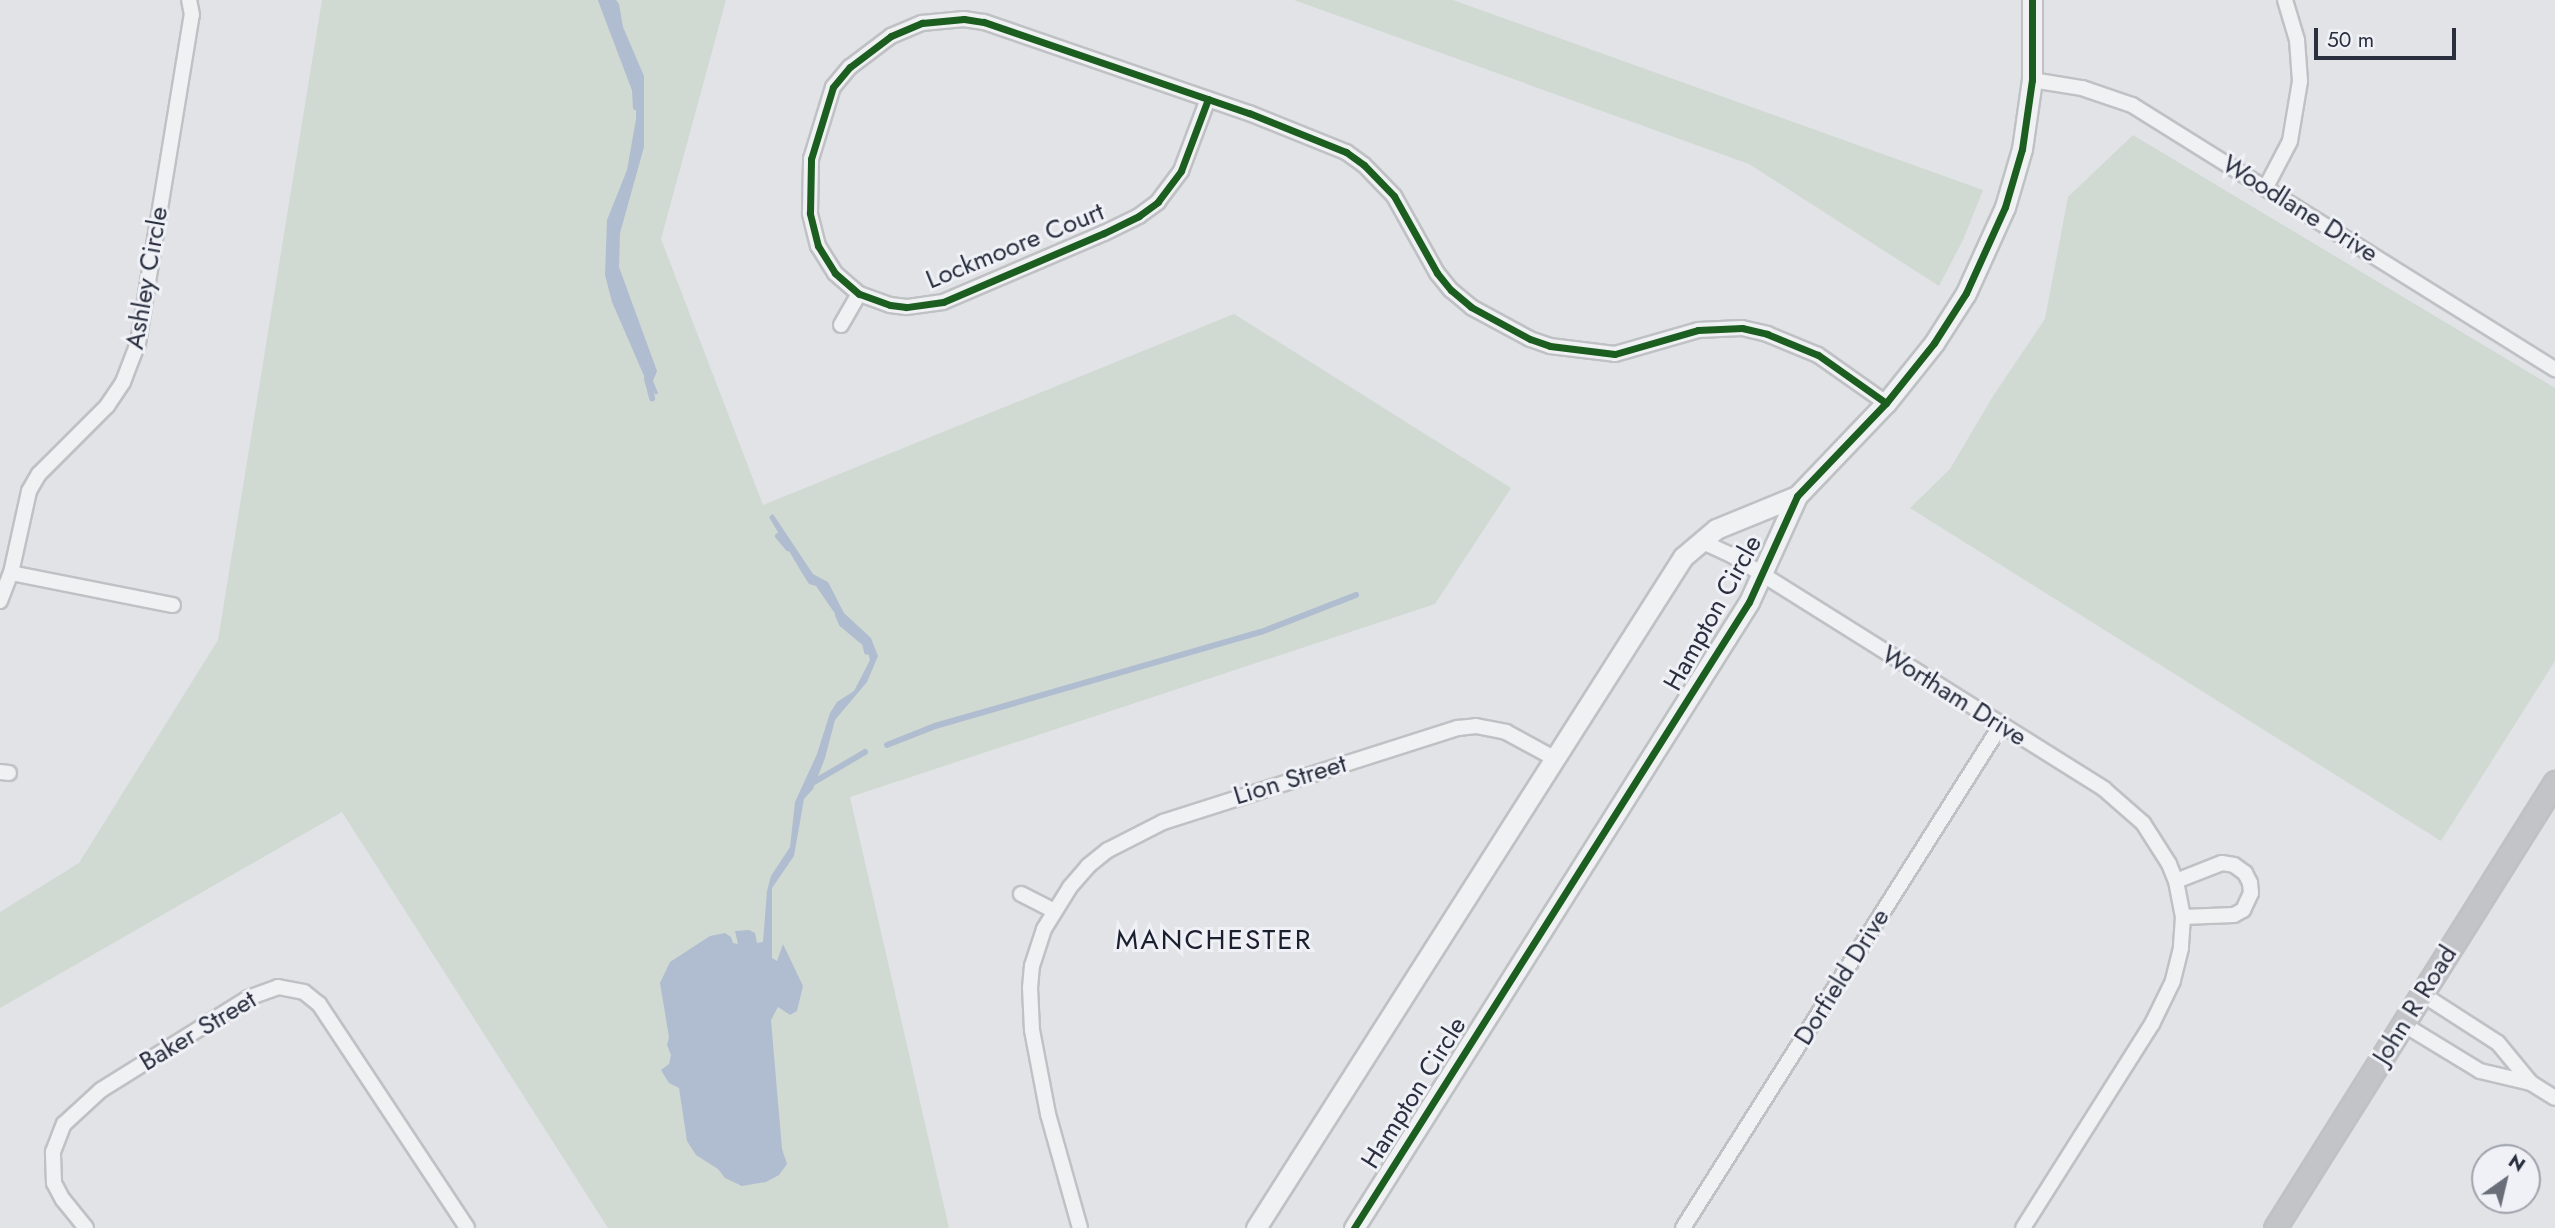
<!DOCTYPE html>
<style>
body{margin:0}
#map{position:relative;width:2555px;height:1228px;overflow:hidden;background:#e1e3e6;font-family:Jost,sans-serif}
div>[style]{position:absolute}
.green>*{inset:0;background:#d0dad2}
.water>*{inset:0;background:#b0bcd0}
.stream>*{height:6px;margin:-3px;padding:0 3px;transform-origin:3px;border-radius:3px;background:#b0bcd0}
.roads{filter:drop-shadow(2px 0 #bfc1c4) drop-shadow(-2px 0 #bfc1c4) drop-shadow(0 2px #bfc1c4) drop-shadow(0 -2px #bfc1c4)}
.minor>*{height:14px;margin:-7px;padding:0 7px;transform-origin:7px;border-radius:7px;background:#f0f1f3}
.tertiary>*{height:19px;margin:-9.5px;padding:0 9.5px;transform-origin:9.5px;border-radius:9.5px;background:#f0f1f3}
.secondary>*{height:21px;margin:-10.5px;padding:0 10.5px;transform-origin:10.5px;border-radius:10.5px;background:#c2c4c8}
.cycleway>*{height:7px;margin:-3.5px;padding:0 3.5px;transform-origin:3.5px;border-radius:3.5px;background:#1b5e20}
span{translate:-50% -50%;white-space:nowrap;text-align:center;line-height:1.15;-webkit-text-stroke:6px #eff1f6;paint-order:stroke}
.street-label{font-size:26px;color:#292f3f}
.neighbourhood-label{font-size:28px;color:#1b202f;letter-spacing:2px}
.north{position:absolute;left:2471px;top:1144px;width:70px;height:70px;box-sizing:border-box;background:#eff1f6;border:2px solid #a0a3ad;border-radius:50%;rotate:34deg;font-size:19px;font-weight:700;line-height:28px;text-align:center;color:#292f3f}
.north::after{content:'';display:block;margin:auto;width:24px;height:32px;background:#696e79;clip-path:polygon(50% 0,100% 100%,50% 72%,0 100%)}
.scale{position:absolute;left:2314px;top:28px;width:142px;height:32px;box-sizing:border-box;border:4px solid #292f3f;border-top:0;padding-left:9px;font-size:21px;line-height:24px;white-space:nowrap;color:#292f3f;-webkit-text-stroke:5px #eff1f6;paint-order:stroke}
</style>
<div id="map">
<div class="green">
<i style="clip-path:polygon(322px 0,726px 0,661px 239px,763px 505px,1234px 314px,1511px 488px,1435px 604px,850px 797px,949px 1228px,608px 1228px,342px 812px,0 1008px,0 912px,79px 863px,218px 640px)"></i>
<i style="clip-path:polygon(1294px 0,1453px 0,1983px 190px,1963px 240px,1939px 286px,1749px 164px)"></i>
<i style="clip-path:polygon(2133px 135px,2555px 388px,2555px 661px,2441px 841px,1910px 508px,1950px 469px,1993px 396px,2045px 319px,2068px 197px)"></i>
</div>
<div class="water">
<i style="clip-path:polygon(601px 0,616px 0,619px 4px,623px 27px,644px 76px,644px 147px,620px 233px,619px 267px,657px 371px,653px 381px,658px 393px,656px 395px,648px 385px,612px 302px,605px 275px,607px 220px,627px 170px,636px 119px,636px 84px,614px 39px)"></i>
<i style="clip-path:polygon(773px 514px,813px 574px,828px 582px,844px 613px,871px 638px,878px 656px,867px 682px,835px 720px,825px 758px,813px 789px,804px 799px,794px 856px,772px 888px,772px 958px,777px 961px,783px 944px,803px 986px,797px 1011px,790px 1015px,778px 1007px,771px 1020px,782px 1149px,787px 1164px,779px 1175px,766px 1182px,742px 1186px,725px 1178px,718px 1169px,696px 1155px,687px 1141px,679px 1088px,669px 1083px,661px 1070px,669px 1064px,671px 1055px,667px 1045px,669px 1037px,660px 983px,670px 962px,710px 936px,725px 933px,731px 937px,733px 943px,738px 944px,735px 931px,749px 930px,755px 933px,757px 943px,763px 942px,767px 891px,771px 876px,790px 847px,795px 802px,817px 754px,830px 713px,837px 702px,854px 691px,870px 660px,865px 641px,838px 618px,816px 586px,809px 584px,802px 573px,769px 517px)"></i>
</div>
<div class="stream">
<i style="left:601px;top:0;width:96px;rotate:69.3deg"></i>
<i style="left:635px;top:90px;width:17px;rotate:87deg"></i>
<i style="left:647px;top:379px;width:20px;rotate:75deg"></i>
<i style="left:778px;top:536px;width:16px;rotate:50deg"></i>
<i style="left:838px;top:615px;width:10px;rotate:66deg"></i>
<i style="left:842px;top:624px;width:30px;rotate:40deg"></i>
<i style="left:865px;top:643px;width:9px;rotate:77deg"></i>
<i style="left:887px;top:745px;width:52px;rotate:-21.6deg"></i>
<i style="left:935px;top:726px;width:339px;rotate:-16.1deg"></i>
<i style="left:1261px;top:632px;width:102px;rotate:-21.3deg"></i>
<i style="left:809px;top:785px;width:65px;rotate:-30.5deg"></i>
</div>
<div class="roads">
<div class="minor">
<i style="left:2032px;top:80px;width:51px;rotate:9.1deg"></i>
<i style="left:2082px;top:88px;width:53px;rotate:18.8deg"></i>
<i style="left:2132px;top:105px;width:499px;rotate:32deg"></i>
<i style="left:1208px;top:99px;width:77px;rotate:110.6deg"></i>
<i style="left:1181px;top:171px;width:39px;rotate:127deg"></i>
<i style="left:1158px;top:202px;width:24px;rotate:144deg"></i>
<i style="left:1139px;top:216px;width:39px;rotate:154deg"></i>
<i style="left:1104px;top:233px;width:175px;rotate:156.8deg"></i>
<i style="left:943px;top:302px;width:37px;rotate:172deg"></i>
<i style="left:906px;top:307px;width:16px;rotate:-173deg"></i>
<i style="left:890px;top:305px;width:33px;rotate:-160deg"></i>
<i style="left:859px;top:294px;width:32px;rotate:-139deg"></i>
<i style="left:835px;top:273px;width:32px;rotate:-122deg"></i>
<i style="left:818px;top:246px;width:34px;rotate:-104deg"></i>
<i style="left:810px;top:213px;width:54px;rotate:-88.9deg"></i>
<i style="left:811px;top:159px;width:75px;rotate:-73deg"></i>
<i style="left:833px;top:87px;width:26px;rotate:-50deg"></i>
<i style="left:850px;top:67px;width:51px;rotate:-37.1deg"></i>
<i style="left:891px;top:36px;width:34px;rotate:-23deg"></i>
<i style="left:922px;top:23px;width:42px;rotate:-5.4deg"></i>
<i style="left:964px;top:19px;width:20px;rotate:9deg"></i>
<i style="left:984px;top:22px;width:280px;rotate:19deg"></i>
<i style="left:1249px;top:113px;width:105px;rotate:21.9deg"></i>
<i style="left:1346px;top:152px;width:22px;rotate:36deg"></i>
<i style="left:1364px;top:165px;width:43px;rotate:45.9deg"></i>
<i style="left:1394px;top:196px;width:88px;rotate:60.8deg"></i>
<i style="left:1437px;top:273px;width:22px;rotate:51deg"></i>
<i style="left:1451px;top:290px;width:26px;rotate:40deg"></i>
<i style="left:1471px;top:307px;width:67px;rotate:28.5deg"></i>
<i style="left:1530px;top:339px;width:21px;rotate:19deg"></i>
<i style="left:1550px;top:346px;width:65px;rotate:7deg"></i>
<i style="left:1615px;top:354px;width:86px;rotate:-16.1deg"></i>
<i style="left:1698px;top:330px;width:44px;rotate:-2.6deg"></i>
<i style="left:1742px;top:328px;width:26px;rotate:13deg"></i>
<i style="left:1767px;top:334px;width:55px;rotate:22.4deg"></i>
<i style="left:1818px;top:355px;width:83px;rotate:35.2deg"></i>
<i style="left:2266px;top:187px;width:52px;rotate:-62.4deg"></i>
<i style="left:2290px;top:141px;width:61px;rotate:-80.5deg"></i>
<i style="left:2300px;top:81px;width:41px;rotate:-94.2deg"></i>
<i style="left:2297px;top:40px;width:42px;rotate:-106.7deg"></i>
<i style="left:841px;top:325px;width:36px;rotate:-60deg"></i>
<i style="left:1701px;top:541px;width:35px;rotate:25deg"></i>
<i style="left:1733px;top:556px;width:438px;rotate:32.1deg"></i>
<i style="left:2104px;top:789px;width:52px;rotate:41.1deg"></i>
<i style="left:2143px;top:823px;width:49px;rotate:57.6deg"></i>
<i style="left:2169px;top:864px;width:18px;rotate:68deg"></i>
<i style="left:2176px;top:881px;width:37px;rotate:79deg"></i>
<i style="left:2183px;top:917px;width:31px;rotate:94deg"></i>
<i style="left:2181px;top:948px;width:34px;rotate:104deg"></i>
<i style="left:2173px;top:981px;width:48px;rotate:116deg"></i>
<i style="left:2152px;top:1024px;width:241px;rotate:122.3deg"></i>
<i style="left:11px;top:573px;width:165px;rotate:11.2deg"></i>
<i style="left:0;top:601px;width:30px;rotate:-69deg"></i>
<i style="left:11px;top:573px;width:84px;rotate:-77.6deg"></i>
<i style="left:29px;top:491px;width:20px;rotate:-60deg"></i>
<i style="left:39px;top:474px;width:96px;rotate:-45deg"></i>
<i style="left:107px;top:406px;width:29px;rotate:-56deg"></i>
<i style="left:123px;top:382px;width:42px;rotate:-69deg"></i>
<i style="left:138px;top:343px;width:332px;rotate:-80.7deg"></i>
<i style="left:192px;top:15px;width:15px;rotate:-101deg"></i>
<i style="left:0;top:772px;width:9px;rotate:6deg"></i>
<i style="left:2176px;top:881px;width:49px;rotate:-21.4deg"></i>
<i style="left:2222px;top:863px;width:12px;rotate:9deg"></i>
<i style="left:2234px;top:865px;width:14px;rotate:36deg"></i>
<i style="left:2245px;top:873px;width:11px;rotate:63deg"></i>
<i style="left:2250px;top:883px;width:10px;rotate:84deg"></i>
<i style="left:2251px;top:893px;width:19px;rotate:115deg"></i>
<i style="left:2243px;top:910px;width:10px;rotate:151deg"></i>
<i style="left:2234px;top:915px;width:51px;rotate:177.8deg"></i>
<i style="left:1021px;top:894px;width:36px;rotate:27deg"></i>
<i style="left:2422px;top:994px;width:90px;rotate:32.8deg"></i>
<i style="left:2498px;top:1043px;width:52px;rotate:50.5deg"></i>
<i style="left:2531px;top:1083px;width:28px;rotate:32deg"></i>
<i style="left:2403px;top:1024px;width:90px;rotate:31.4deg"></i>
<i style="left:2480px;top:1071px;width:52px;rotate:13.2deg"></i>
<i style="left:86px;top:1228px;width:36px;rotate:-129deg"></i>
<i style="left:63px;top:1200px;width:19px;rotate:-118deg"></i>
<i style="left:54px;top:1183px;width:31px;rotate:-92deg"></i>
<i style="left:53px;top:1152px;width:30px;rotate:-69deg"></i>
<i style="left:64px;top:1124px;width:50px;rotate:-42.6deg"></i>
<i style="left:101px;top:1090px;width:173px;rotate:-32deg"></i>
<i style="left:248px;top:998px;width:32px;rotate:-20deg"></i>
<i style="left:278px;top:987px;width:26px;rotate:11deg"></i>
<i style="left:304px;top:992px;width:19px;rotate:39deg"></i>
<i style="left:319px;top:1004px;width:268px;rotate:56.5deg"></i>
<i style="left:1080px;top:1228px;width:118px;rotate:-105.7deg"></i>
<i style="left:1048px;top:1114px;width:86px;rotate:-100.8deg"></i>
<i style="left:1032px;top:1030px;width:42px;rotate:-92.7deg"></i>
<i style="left:1030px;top:988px;width:22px;rotate:-85deg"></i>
<i style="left:1032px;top:966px;width:39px;rotate:-72deg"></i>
<i style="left:1044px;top:929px;width:49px;rotate:-58.2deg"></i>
<i style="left:1070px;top:887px;width:28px;rotate:-49deg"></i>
<i style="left:1088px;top:866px;width:26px;rotate:-39deg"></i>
<i style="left:1108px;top:850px;width:62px;rotate:-27deg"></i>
<i style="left:1163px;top:822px;width:310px;rotate:-17.7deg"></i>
<i style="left:1458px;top:728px;width:18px;rotate:-6deg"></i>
<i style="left:1476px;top:726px;width:31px;rotate:11deg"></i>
<i style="left:1506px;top:732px;width:52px;rotate:28.5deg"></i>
<i style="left:1683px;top:1228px;width:595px;rotate:-57.7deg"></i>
</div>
<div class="tertiary">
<i style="left:1256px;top:1228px;width:795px;rotate:-57.53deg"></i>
<i style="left:1683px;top:557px;width:43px;rotate:-40.3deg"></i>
<i style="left:1716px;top:529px;width:87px;rotate:-22.2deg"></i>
<i style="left:1354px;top:1228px;width:740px;rotate:-57.75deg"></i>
<i style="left:1749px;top:602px;width:116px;rotate:-65.6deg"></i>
<i style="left:1797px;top:496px;width:129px;rotate:-46.3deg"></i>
<i style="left:1886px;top:403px;width:77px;rotate:-51.3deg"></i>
<i style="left:1934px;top:343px;width:59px;rotate:-57.4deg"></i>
<i style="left:1966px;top:293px;width:94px;rotate:-65.6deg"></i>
<i style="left:2005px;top:207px;width:60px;rotate:-73.7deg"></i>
<i style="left:2022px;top:149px;width:70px;rotate:-81.8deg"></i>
<i style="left:2032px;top:80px;width:80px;rotate:-90deg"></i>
</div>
<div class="secondary">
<i style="left:2275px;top:1228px;width:527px;rotate:-57.88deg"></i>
</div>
</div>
<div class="cycleway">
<i style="left:1208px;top:99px;width:77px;rotate:110.6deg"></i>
<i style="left:1181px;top:171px;width:39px;rotate:127deg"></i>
<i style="left:1158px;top:202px;width:24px;rotate:144deg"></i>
<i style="left:1139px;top:216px;width:39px;rotate:154deg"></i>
<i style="left:1104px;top:233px;width:175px;rotate:156.8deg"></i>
<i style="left:943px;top:302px;width:37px;rotate:172deg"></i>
<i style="left:906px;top:307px;width:16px;rotate:-173deg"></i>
<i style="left:890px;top:305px;width:33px;rotate:-160deg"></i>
<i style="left:859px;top:294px;width:32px;rotate:-139deg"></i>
<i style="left:835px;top:273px;width:32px;rotate:-122deg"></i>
<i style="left:818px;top:246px;width:34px;rotate:-104deg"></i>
<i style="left:810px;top:213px;width:54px;rotate:-88.9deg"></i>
<i style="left:811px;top:159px;width:75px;rotate:-73deg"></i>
<i style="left:833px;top:87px;width:26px;rotate:-50deg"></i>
<i style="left:850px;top:67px;width:51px;rotate:-37.1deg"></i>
<i style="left:891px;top:36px;width:34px;rotate:-23deg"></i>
<i style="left:922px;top:23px;width:42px;rotate:-5.4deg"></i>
<i style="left:964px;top:19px;width:20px;rotate:9deg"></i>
<i style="left:984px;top:22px;width:280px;rotate:19deg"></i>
<i style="left:1249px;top:113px;width:105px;rotate:21.9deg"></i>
<i style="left:1346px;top:152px;width:22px;rotate:36deg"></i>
<i style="left:1364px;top:165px;width:43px;rotate:45.9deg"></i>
<i style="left:1394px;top:196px;width:88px;rotate:60.8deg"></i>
<i style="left:1437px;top:273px;width:22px;rotate:51deg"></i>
<i style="left:1451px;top:290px;width:26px;rotate:40deg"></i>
<i style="left:1471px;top:307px;width:67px;rotate:28.5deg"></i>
<i style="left:1530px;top:339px;width:21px;rotate:19deg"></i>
<i style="left:1550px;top:346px;width:65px;rotate:7deg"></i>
<i style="left:1615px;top:354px;width:86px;rotate:-16.1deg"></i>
<i style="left:1698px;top:330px;width:44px;rotate:-2.6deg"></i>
<i style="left:1742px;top:328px;width:26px;rotate:13deg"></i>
<i style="left:1767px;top:334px;width:55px;rotate:22.4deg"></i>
<i style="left:1818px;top:355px;width:83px;rotate:35.2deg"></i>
<i style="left:1354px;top:1228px;width:740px;rotate:-57.75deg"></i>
<i style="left:1749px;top:602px;width:116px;rotate:-65.6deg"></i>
<i style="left:1797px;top:496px;width:129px;rotate:-46.3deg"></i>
<i style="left:1886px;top:403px;width:77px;rotate:-51.3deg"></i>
<i style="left:1934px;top:343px;width:59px;rotate:-57.4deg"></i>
<i style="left:1966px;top:293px;width:94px;rotate:-65.6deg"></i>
<i style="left:2005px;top:207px;width:60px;rotate:-73.7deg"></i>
<i style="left:2022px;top:149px;width:70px;rotate:-81.8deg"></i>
<i style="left:2032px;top:80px;width:80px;rotate:-90deg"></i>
</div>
<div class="street-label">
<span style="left:2300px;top:209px;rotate:32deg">Woodlane Drive</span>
<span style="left:1015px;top:246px;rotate:-22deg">Lockmoore Court</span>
<span style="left:147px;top:278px;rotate:-80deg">Ashley Circle</span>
<span style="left:1713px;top:613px;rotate:-61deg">Hampton Circle</span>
<span style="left:1954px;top:696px;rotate:32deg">Wortham Drive</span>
<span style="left:1290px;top:780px;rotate:-17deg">Lion Street</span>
<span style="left:1842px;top:977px;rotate:-58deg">Dorfield Drive</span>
<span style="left:2415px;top:1005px;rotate:-58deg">John R Road</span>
<span style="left:198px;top:1031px;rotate:-31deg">Baker Street</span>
<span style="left:1414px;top:1093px;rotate:-58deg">Hampton Circle</span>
</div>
<div class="neighbourhood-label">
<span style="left:1214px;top:940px">MANCHESTER</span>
</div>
<div class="north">N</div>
<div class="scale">50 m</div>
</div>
